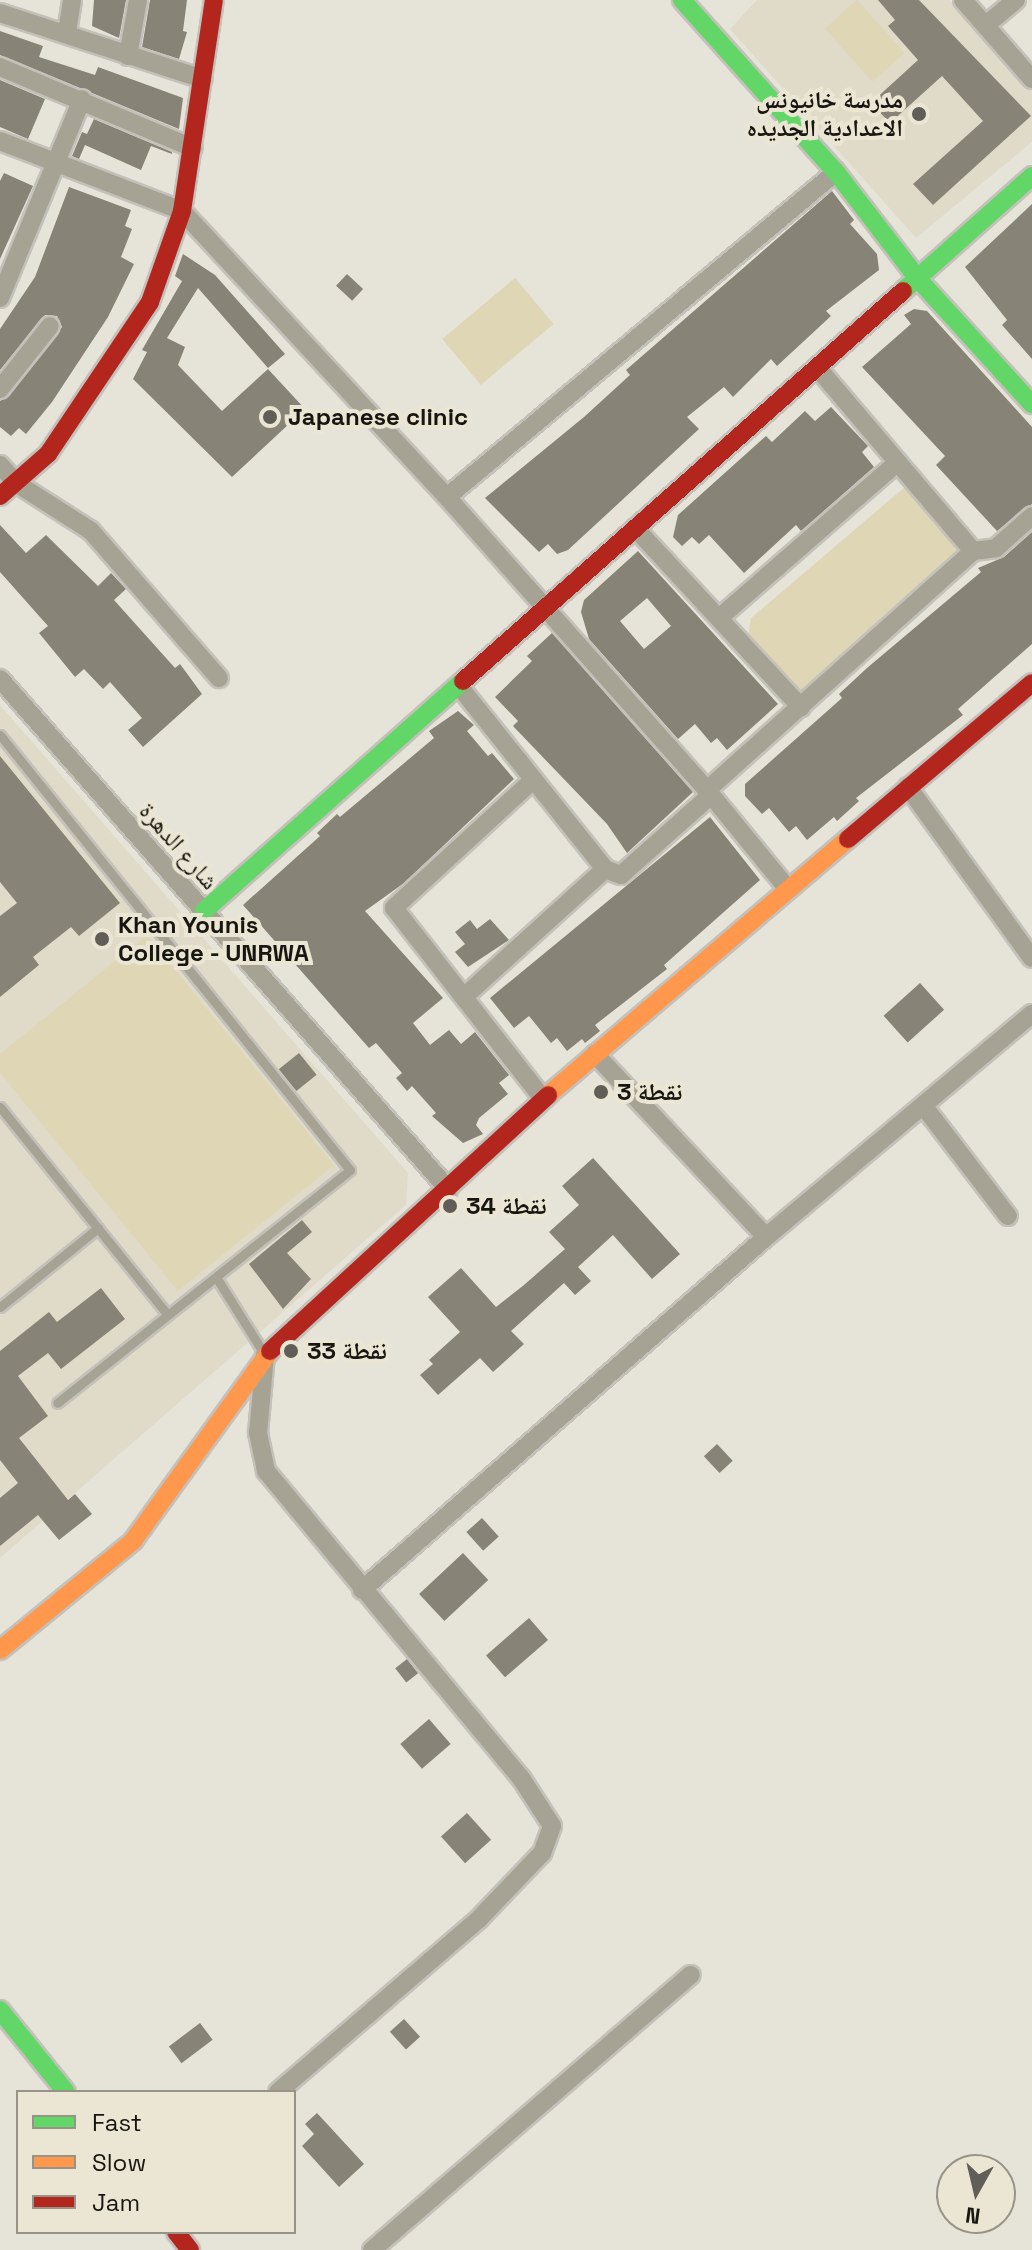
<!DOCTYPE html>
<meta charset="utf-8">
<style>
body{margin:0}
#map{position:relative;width:1032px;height:2250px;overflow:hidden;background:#e6e3d9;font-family:"Space Grotesk","Noto Naskh Arabic",sans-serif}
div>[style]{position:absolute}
.built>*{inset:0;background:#e0dbc8}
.green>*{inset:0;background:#dfd6b6;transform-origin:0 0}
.building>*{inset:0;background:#878377;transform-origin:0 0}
.roads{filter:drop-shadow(2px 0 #c4c1ba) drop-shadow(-2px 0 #c4c1ba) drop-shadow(0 2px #c4c1ba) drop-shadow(0 -2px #c4c1ba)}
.lane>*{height:9px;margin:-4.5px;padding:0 4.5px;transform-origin:4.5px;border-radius:4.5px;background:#a7a394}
.street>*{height:18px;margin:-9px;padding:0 9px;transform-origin:9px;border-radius:9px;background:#a7a394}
.fast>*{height:18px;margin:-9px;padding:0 9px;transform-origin:9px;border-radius:9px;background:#63d668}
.slow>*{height:18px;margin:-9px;padding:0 9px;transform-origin:9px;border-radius:9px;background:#ff974d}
.jam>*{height:18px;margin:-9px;padding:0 9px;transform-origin:9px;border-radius:9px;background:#b3261e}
.dots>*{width:22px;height:22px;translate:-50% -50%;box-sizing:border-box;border:4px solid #ebe6d4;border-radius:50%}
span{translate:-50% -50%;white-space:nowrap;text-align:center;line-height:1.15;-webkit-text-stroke:8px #ebe6d4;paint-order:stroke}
.poi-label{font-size:24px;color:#181610;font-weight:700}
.right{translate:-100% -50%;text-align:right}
.left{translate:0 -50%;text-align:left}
.street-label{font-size:24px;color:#181610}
.legend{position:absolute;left:16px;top:2090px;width:280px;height:144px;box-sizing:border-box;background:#ebe6d4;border:2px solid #979386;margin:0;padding:10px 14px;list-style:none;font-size:24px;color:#181610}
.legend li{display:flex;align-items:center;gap:16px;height:40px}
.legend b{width:40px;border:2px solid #979386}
.north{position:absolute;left:936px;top:2154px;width:80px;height:80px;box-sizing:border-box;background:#ebe6d4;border:2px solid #979386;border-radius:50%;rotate:188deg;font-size:22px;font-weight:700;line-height:32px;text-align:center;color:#181610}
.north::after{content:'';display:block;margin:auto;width:28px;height:36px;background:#605e56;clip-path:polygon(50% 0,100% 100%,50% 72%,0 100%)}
</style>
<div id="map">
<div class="built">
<i style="clip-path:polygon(757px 0,950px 0,1032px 86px,1032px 142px,916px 238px,730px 29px)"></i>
<i style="clip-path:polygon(0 705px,408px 1173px,406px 1205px,0 1558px)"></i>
</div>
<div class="green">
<i style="left:857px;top:0;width:71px;height:43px;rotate:48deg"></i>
<i style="left:515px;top:278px;width:60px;height:95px;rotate:50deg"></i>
<i style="clip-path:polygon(906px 486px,963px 546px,801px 691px,748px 637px,751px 618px)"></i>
<i style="clip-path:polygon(147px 935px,334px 1165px,178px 1291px,0 1073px,0 1054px)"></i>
</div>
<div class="building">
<i style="clip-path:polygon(94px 0,126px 0,119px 38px,92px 26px)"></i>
<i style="clip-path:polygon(150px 0,187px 0,183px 31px,187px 32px,179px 59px,142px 47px)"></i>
<i style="clip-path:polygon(878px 0,919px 0,1031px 116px,933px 205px,913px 184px,983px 121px,942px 76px,890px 123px,871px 103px,918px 60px,888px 26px,895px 20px)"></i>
<i style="clip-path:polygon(0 31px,43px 46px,39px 57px,95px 75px,98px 67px,183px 98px,179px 129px,0 55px)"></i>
<i style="clip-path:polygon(0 80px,45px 99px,28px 139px,0 127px)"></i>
<i style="clip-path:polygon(94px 119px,172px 152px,172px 154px,151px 146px,141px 170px,85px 145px,79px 159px,72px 156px,82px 132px,87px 134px)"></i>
<i style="clip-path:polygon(4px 173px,33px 186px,0 259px,0 181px)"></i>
<i style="clip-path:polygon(69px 187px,131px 210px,125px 226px,132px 229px,121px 257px,134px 264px,108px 317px,52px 402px,26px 434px,19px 428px,11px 436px,0 427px,0 401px,9px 396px,62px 327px,57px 316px,45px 315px,0 370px,0 329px,35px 277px)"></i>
<i style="clip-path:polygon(832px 191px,854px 220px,850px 224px,877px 254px,879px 270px,826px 311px,831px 316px,777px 366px,771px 359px,733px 397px,724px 387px,687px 417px,699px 429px,568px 550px,557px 554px,548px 544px,539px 552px,485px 498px,584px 417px,630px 375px,626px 370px)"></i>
<i style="clip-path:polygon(1032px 204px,1032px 359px,1002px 325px,1007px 320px,965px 267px)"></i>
<i style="clip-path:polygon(183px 254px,215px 275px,285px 354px,268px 368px,198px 288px,167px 338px,185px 347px,178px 365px,222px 411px,268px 369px,305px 409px,232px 477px,133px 379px,147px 352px,142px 350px,182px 281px,175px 276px)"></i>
<i style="left:347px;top:274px;width:22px;height:16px;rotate:43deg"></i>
<i style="clip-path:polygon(914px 309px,927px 311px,1032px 427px,1032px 504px,997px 531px,936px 465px,945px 456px,862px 367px,911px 324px,904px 315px)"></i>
<i style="clip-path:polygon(831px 407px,868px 446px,862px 452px,874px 467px,801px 531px,796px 525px,744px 573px,709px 535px,699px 544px,692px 537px,682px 546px,673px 537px,678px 515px,766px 436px,772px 442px,805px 411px,815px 421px)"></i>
<i style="clip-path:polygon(0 525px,26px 553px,46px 535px,98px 586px,111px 573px,126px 589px,114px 600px,175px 668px,180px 664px,202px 694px,143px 747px,128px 730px,142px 718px,110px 682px,103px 689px,84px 669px,75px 677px,39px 633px,48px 626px,0 572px)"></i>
<i style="clip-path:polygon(1032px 532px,1032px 644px,958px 709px,963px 715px,856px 798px,859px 801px,837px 821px,834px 817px,807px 840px,796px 826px,789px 832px,769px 808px,762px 814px,745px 796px,745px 784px,842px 698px,839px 694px,867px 668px,981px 572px,978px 568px,1004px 557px)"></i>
<i style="clip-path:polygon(evenodd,638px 551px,778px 704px,727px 750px,717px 738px,711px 743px,695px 724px,678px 739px,589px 639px,581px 612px,584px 600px,638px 551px,647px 598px,671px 626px,644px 649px,620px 621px,647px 598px)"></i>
<i style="clip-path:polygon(552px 633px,693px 792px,627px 853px,607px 824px,513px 726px,518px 721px,495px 697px,532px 661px,527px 656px)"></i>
<i style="clip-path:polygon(458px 711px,474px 725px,467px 731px,488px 756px,492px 753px,514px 779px,404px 883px,365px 911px,443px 998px,413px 1023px,430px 1045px,449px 1030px,461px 1044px,475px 1032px,509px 1075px,499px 1083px,508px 1094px,479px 1118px,476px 1125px,483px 1134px,463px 1143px,432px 1116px,436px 1113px,412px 1086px,407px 1091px,396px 1078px,402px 1073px,376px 1043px,369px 1048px,243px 905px,320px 836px,317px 833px,337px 814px,340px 817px,434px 738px,429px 731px)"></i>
<i style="clip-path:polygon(0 756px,120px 903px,79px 936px,71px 927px,33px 957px,39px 965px,0 997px,0 916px,17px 903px,0 882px)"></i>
<i style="clip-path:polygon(710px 817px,760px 880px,664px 965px,667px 969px,595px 1025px,600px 1031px,585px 1043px,582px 1039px,567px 1051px,557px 1038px,551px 1043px,529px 1016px,514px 1028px,490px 998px)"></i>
<i style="clip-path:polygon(490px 919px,509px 940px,468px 967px,455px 952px,465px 944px,455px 932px,470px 920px,477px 929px)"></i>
<i style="left:920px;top:983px;width:36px;height:49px;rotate:48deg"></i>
<i style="left:299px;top:1053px;width:28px;height:26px;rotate:51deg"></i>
<i style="clip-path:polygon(593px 1158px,680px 1254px,652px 1279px,613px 1235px,578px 1267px,591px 1281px,575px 1295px,564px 1283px,511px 1331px,524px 1344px,493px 1372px,480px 1358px,438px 1395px,420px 1375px,433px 1364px,429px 1360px,460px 1332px,428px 1297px,461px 1268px,496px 1307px,524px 1285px,565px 1249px,549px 1232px,579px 1205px,562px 1186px)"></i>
<i style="clip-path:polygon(302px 1220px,312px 1232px,287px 1253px,311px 1279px,283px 1309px,249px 1264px)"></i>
<i style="clip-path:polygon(101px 1288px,125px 1319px,61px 1369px,48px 1353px,18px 1376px,48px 1416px,19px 1438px,68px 1500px,75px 1494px,92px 1514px,59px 1540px,38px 1515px,0 1546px,0 1498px,18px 1483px,0 1460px,0 1351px,49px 1312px,57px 1322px)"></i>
<i style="left:717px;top:1444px;width:23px;height:18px;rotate:47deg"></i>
<i style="left:482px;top:1518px;width:25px;height:21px;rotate:48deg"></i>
<i style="left:463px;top:1553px;width:37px;height:60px;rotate:47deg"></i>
<i style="left:529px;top:1618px;width:29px;height:57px;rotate:49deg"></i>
<i style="left:407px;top:1659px;width:18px;height:15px;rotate:52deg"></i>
<i style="left:429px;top:1719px;width:33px;height:38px;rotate:49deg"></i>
<i style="left:467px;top:1813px;width:36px;height:35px;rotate:48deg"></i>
<i style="left:404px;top:2019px;width:24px;height:19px;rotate:48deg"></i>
<i style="left:200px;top:2023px;width:21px;height:39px;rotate:53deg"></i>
<i style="clip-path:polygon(317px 2113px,364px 2164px,339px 2187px,302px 2146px,314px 2134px,305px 2124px)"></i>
</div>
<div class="roads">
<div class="lane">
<i style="left:0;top:735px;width:558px;rotate:51.18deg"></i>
<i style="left:350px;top:1170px;width:374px;rotate:141.5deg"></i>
<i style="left:0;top:1107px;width:267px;rotate:51.1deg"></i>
<i style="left:216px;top:1277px;width:92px;rotate:57.9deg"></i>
<i style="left:0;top:1307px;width:126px;rotate:-38.9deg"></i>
</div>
<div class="street">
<i style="left:963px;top:0;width:105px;rotate:48.9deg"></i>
<i style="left:0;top:13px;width:213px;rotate:18deg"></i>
<i style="left:986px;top:25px;width:39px;rotate:-40deg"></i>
<i style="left:67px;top:32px;width:32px;rotate:-81deg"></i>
<i style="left:128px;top:56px;width:57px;rotate:-79.9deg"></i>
<i style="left:0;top:67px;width:209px;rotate:22.8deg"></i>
<i style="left:0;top:141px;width:195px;rotate:21deg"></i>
<i style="left:182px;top:211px;width:390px;rotate:47.2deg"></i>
<i style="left:0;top:298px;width:215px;rotate:-67.6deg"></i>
<i style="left:0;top:389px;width:80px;rotate:-51.6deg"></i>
<i style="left:0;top:465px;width:24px;rotate:48deg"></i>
<i style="left:16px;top:483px;width:89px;rotate:32.6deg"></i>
<i style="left:91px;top:531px;width:195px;rotate:49deg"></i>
<i style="left:636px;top:529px;width:243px;rotate:47.2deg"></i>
<i style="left:973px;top:551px;width:23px;rotate:-7deg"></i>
<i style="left:996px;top:548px;width:48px;rotate:-41.6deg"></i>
<i style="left:719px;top:618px;width:237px;rotate:-41.1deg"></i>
<i style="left:0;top:679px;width:679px;rotate:48.7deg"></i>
<i style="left:459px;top:686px;width:234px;rotate:51.4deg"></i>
<i style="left:605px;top:869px;width:190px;rotate:137.8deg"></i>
<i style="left:533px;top:780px;width:189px;rotate:137.4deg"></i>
<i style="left:394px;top:908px;width:242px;rotate:52deg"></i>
<i style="left:908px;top:787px;width:211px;rotate:54.1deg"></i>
<i style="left:707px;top:790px;width:358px;rotate:-41.9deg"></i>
<i style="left:973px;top:551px;width:240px;rotate:-130.3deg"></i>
<i style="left:605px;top:869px;width:17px;rotate:21deg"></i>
<i style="left:621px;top:875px;width:120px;rotate:-41.6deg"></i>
<i style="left:787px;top:888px;width:127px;rotate:-129.2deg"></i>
<i style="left:707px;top:790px;width:392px;rotate:-131.6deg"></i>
<i style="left:447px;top:497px;width:507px;rotate:-39.88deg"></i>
<i style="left:595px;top:1054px;width:250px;rotate:46.9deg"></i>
<i style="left:766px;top:1237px;width:347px;rotate:-40deg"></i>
<i style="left:925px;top:1108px;width:136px;rotate:52.5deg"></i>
<i style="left:265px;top:1355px;width:78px;rotate:95.1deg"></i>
<i style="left:258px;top:1433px;width:39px;rotate:78deg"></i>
<i style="left:266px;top:1471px;width:399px;rotate:50.3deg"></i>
<i style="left:521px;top:1778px;width:57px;rotate:57.1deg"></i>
<i style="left:552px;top:1826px;width:29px;rotate:110deg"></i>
<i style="left:542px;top:1853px;width:91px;rotate:133.7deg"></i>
<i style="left:479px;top:1919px;width:265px;rotate:139.3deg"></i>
<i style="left:362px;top:1590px;width:536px;rotate:-41.15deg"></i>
<i style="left:372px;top:2250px;width:421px;rotate:-40.8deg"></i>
</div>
<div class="fast">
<i style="left:682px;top:0;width:231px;rotate:48.2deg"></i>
<i style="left:836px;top:172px;width:136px;rotate:52.5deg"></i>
<i style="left:919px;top:280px;width:168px;rotate:47.7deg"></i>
<i style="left:903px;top:291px;width:173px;rotate:-41.7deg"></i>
<i style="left:204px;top:911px;width:346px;rotate:-41.6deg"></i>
<i style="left:0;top:2010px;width:105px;rotate:51.2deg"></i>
</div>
<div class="slow">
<i style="left:548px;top:1095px;width:394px;rotate:-40.5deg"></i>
<i style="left:0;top:1650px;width:172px;rotate:-39.3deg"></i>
<i style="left:133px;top:1541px;width:234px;rotate:-54.2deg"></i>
</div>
<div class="jam">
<i style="left:0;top:496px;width:64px;rotate:-41.2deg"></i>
<i style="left:48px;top:454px;width:183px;rotate:-56.1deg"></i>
<i style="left:150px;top:302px;width:96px;rotate:-70.6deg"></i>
<i style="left:182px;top:211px;width:213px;rotate:-81.4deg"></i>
<i style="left:463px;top:681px;width:588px;rotate:-41.55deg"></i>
<i style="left:848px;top:839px;width:241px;rotate:-40.3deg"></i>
<i style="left:270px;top:1351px;width:378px;rotate:-42.6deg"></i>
<i style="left:176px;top:2232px;width:23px;rotate:52deg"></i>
</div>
</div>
<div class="dots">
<i style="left:919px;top:114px;background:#605e56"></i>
<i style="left:270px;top:417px;background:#605e56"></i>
<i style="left:102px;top:939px;background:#605e56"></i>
<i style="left:601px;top:1092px;background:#605e56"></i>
<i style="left:450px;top:1206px;background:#605e56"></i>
<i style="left:291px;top:1351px;background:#605e56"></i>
</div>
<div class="poi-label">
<span class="right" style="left:903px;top:114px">مدرسة خانيونس<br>الاعدادية الجديده</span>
<span class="left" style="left:288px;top:417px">Japanese clinic</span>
<span class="left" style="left:118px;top:939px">Khan Younis<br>College - UNRWA</span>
<span class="left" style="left:617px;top:1092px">نقطة 3</span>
<span class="left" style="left:466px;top:1206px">نقطة 34</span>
<span class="left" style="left:307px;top:1351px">نقطة 33</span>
</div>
<div class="street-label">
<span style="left:179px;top:846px;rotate:49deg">شارع الدهرة</span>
</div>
<ul class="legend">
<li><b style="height:10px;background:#63d668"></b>Fast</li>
<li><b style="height:10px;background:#ff974d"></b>Slow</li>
<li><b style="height:10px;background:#b3261e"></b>Jam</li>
</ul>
<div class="north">N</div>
</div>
